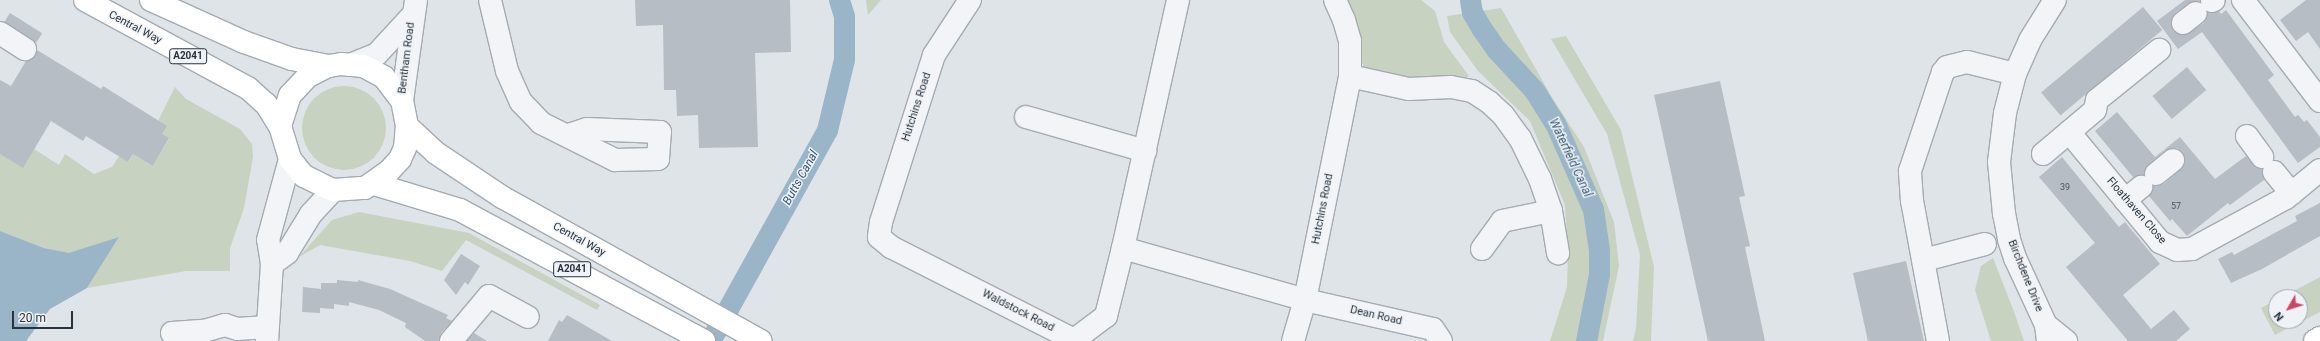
<!DOCTYPE html>
<style>
body{margin:0}
#map{position:relative;width:2320px;height:341px;overflow:hidden;background:#dfe4e8;font-family:Roboto,sans-serif}
div>[style]{position:absolute}
.green>*{inset:0;background:#c7d2c0}
.round{border-radius:50%}
.water>*{inset:0;background:#9ab5c8}
.canal>*{height:21px;margin:-10.5px;padding:0 10.5px;transform-origin:10.5px;border-radius:10.5px;background:#9ab5c8}
.building>*{inset:0;background:#b6bdc5;transform-origin:0 0}
.roads{filter:drop-shadow(1px 0 #a4abb2) drop-shadow(-1px 0 #a4abb2) drop-shadow(0 1px #a4abb2) drop-shadow(0 -1px #a4abb2)}
.minor>*{height:22px;margin:-11px;padding:0 11px;transform-origin:11px;border-radius:11px;background:#f2f4f7}
.major>*{height:22px;margin:-11px;padding:0 11px;transform-origin:11px;border-radius:11px;background:#fff}
span{translate:-50% -50%;white-space:nowrap;text-align:center;line-height:1.15;-webkit-text-stroke:3px #eff2f6;paint-order:stroke}
.number-label{font-size:9px;color:#4c5660}
.number-label span{-webkit-text-stroke-width:0}
.shield-label span{padding:1px 3px;background:#eff2f6;border:1px solid;border-radius:3px;-webkit-text-stroke-width:0}
.shield-label{font-size:10px;color:#28333f;font-weight:700}
.street-label{font-size:11px;color:#28333f}
.water-label{font-size:12px;color:#335673;font-style:italic}
.north{position:absolute;left:2268px;top:289px;width:40px;height:40px;box-sizing:border-box;background:#eff2f6;border:1px solid #9fa6ad;border-radius:50%;rotate:231deg;font-size:11px;font-weight:700;line-height:16px;text-align:center;color:#28333f}
.north::after{content:'';display:block;margin:auto;width:14px;height:18px;background:#cd4567;clip-path:polygon(50% 0,100% 100%,50% 72%,0 100%)}
.scale{position:absolute;left:12px;top:311px;width:61px;height:18px;box-sizing:border-box;border:2px solid #28333f;border-top:0;padding-left:5px;font-size:12px;line-height:14px;white-space:nowrap;color:#28333f;-webkit-text-stroke:3px #eff2f6;paint-order:stroke}
</style>
<div id="map">
<div class="green">
<i style="clip-path:polygon(866px 0,881px 0,868px 15px)"></i>
<i style="clip-path:polygon(1346px 0,1421px 0,1435px 11px,1444px 42px,1469px 76px,1464px 79px,1415px 82px,1372px 72px,1364px 67px,1359px 56px)"></i>
<i style="clip-path:polygon(1501px 8px,1553px 99px,1584px 147px,1614px 222px,1619px 266px,1603px 341px,1550px 341px,1567px 287px,1568px 255px,1565px 205px,1530px 121px,1478px 71px,1450px 32px,1447px 16px)"></i>
<i style="clip-path:polygon(1566px 36px,1621px 130px,1654px 267px,1651px 341px,1633px 341px,1636px 328px,1640px 255px,1607px 134px,1551px 39px)"></i>
<i class="round" style="left:302px;top:86px;width:84px;height:84px"></i>
<i style="clip-path:polygon(175px 87px,186px 99px,240px 129px,252px 144px,253px 157px,244px 208px,230px 248px,230px 271px,186px 271px,87px 288px,119px 237px,69px 254px,44px 248px,0 231px,0 154px,23px 167px,34px 149px,59px 165px,65px 154px,94px 174px,112px 167px,119px 156px,129px 162px,133px 154px,153px 166px,169px 139px,162px 134px,158px 121px)"></i>
<i style="clip-path:polygon(359px 212px,469px 233px,600px 305px,597px 310px,466px 240px,442px 271px,410px 261px,320px 245px,299px 257px,332px 220px)"></i>
<i style="clip-path:polygon(1993px 258px,2013px 309px,2024px 341px,1991px 341px,1975px 290px,1981px 266px)"></i>
<i style="clip-path:polygon(2320px 277px,2320px 312px,2275px 335px,2261px 308px,2276px 300px,2276px 321px,2300px 321px,2300px 297px,2282px 297px)"></i>
</div>
<div class="water">
<i style="clip-path:polygon(0 231px,44px 248px,69px 253px,119px 237px,87px 288px,50px 309px,26px 341px,0 341px)"></i>
</div>
<div class="canal">
<i style="left:1470px;top:0;width:12px;rotate:81deg"></i>
<i style="left:1472px;top:12px;width:20px;rotate:60deg"></i>
<i style="left:1482px;top:29px;width:24px;rotate:55deg"></i>
<i style="left:1496px;top:49px;width:56px;rotate:47.2deg"></i>
<i style="left:1534px;top:90px;width:39px;rotate:58deg"></i>
<i style="left:1555px;top:123px;width:94px;rotate:66.2deg"></i>
<i style="left:1593px;top:209px;width:41px;rotate:81.7deg"></i>
<i style="left:1599px;top:250px;width:24px;rotate:90deg"></i>
<i style="left:1599px;top:274px;width:68px;rotate:101deg"></i>
<i style="left:710px;top:341px;width:241px;rotate:-61deg"></i>
<i style="left:827px;top:130px;width:73px;rotate:-76.5deg"></i>
<i style="left:844px;top:59px;width:43px;rotate:-90deg"></i>
<i style="left:844px;top:16px;width:17px;rotate:-107deg"></i>
</div>
<div class="building">
<i style="clip-path:polygon(635px 0,790px 0,791px 52px,755px 53px,758px 147px,699px 148px,698px 115px,677px 116px,676px 90px,664px 90px,663px 25px,636px 26px)"></i>
<i style="clip-path:polygon(2185px 0,2200px 0,2200px 1px,2189px 3px,2175px 13px,2171px 24px,2173px 31px,2185px 35px,2204px 23px,2208px 13px,2219px 11px,2221px 14px,2226px 10px,2274px 75px,2268px 80px,2295px 117px,2298px 115px,2304px 122px,2307px 120px,2320px 137px,2320px 147px,2298px 163px,2202px 32px,2178px 49px,2157px 21px)"></i>
<i style="clip-path:polygon(2306px 0,2320px 0,2320px 49px,2308px 32px,2296px 41px,2280px 20px)"></i>
<i style="left:2143px;top:7px;width:30px;height:133px;rotate:50deg"></i>
<i style="left:10px;top:13px;width:38px;height:11px;rotate:32deg"></i>
<i style="clip-path:polygon(37px 50px,101px 89px,103px 86px,167px 126px,162px 134px,169px 138px,153px 166px,133px 154px,128px 162px,86px 136px,83px 141px,51px 121px,23px 168px,0 154px,0 80px,11px 86px,26px 61px,35px 56px)"></i>
<i style="left:2187px;top:67px;width:30px;height:45px;rotate:50deg"></i>
<i style="clip-path:polygon(1720px 81px,1745px 196px,1739px 197px,1750px 246px,1745px 247px,1765px 341px,1708px 341px,1654px 95px)"></i>
<i style="clip-path:polygon(2117px 112px,2155px 157px,2180px 137px,2215px 179px,2246px 156px,2256px 168px,2262px 169px,2264px 180px,2230px 205px,2228px 203px,2187px 236px,2172px 219px,2170px 221px,2149px 196px,2153px 186px,2164px 184px,2181px 169px,2185px 164px,2183px 152px,2177px 148px,2165px 150px,2148px 165px,2144px 175px,2133px 177px,2095px 131px)"></i>
<i style="clip-path:polygon(2062px 157px,2119px 227px,2125px 222px,2160px 264px,2123px 295px,2151px 329px,2174px 310px,2190px 329px,2176px 341px,2128px 341px,2066px 267px,2095px 243px,2039px 177px)"></i>
<i style="clip-path:polygon(2320px 203px,2320px 236px,2262px 269px,2231px 283px,2218px 259px,2232px 252px,2234px 255px,2297px 221px,2295px 216px)"></i>
<i style="clip-path:polygon(461px 254px,480px 266px,468px 285px,465px 282px,456px 295px,444px 280px)"></i>
<i style="clip-path:polygon(1906px 261px,1924px 341px,1868px 341px,1853px 273px)"></i>
<i style="clip-path:polygon(337px 280px,358px 282px,358px 280px,390px 289px,448px 315px,446px 318px,452px 321px,441px 333px,439px 341px,425px 341px,405px 327px,406px 323px,379px 310px,349px 302px,349px 306px,334px 304px,334px 309px,320px 308px,320px 313px,302px 312px,303px 287px,321px 289px,321px 283px,337px 283px)"></i>
<i style="clip-path:polygon(567px 315px,612px 341px,548px 341px,559px 320px,562px 322px)"></i>
<i style="clip-path:polygon(474px 333px,487px 341px,467px 341px)"></i>
</div>
<div class="roads">
<div class="minor">
<i style="left:490px;top:0;width:73px;rotate:76.5deg"></i>
<i style="left:507px;top:71px;width:34px;rotate:66deg"></i>
<i style="left:521px;top:102px;width:29px;rotate:46deg"></i>
<i style="left:541px;top:123px;width:83px;rotate:26.6deg"></i>
<i style="left:615px;top:160px;width:43px;rotate:-1.3deg"></i>
<i style="left:658px;top:159px;width:27px;rotate:-86deg"></i>
<i style="left:660px;top:132px;width:73px;rotate:-177.6deg"></i>
<i style="left:587px;top:129px;width:20px;rotate:162deg"></i>
<i style="left:970px;top:0;width:66px;rotate:123.2deg"></i>
<i style="left:934px;top:55px;width:175px;rotate:107.6deg"></i>
<i style="left:881px;top:222px;width:15px;rotate:98deg"></i>
<i style="left:879px;top:237px;width:16px;rotate:40deg"></i>
<i style="left:891px;top:247px;width:205px;rotate:26.9deg"></i>
<i style="left:1074px;top:340px;width:40px;rotate:-37deg"></i>
<i style="left:1106px;top:316px;width:70px;rotate:-76deg"></i>
<i style="left:1178px;top:0;width:254px;rotate:102.5deg"></i>
<i style="left:1123px;top:248px;width:189px;rotate:15.9deg"></i>
<i style="left:1305px;top:300px;width:131px;rotate:12.8deg"></i>
<i style="left:1433px;top:329px;width:14px;rotate:56deg"></i>
<i style="left:1335px;top:0;width:22px;rotate:66deg"></i>
<i style="left:1344px;top:20px;width:22px;rotate:74deg"></i>
<i style="left:1350px;top:41px;width:35px;rotate:90deg"></i>
<i style="left:1350px;top:76px;width:60px;rotate:12.4deg"></i>
<i style="left:1409px;top:89px;width:42px;rotate:-2.7deg"></i>
<i style="left:1451px;top:87px;width:21px;rotate:11deg"></i>
<i style="left:1472px;top:91px;width:20px;rotate:33deg"></i>
<i style="left:1489px;top:102px;width:19px;rotate:43deg"></i>
<i style="left:1503px;top:115px;width:29px;rotate:54deg"></i>
<i style="left:1520px;top:138px;width:46px;rotate:64deg"></i>
<i style="left:1540px;top:179px;width:34px;rotate:71deg"></i>
<i style="left:1551px;top:211px;width:43px;rotate:80.5deg"></i>
<i style="left:2243px;top:0;width:127px;rotate:52.7deg"></i>
<i style="left:2212px;top:1px;width:2px;rotate:-27deg"></i>
<i style="left:2183px;top:23px;width:16px;rotate:-38deg"></i>
<i style="left:0;top:33px;width:30px;rotate:33deg"></i>
<i style="left:350px;top:65px;width:29px;rotate:-22deg"></i>
<i style="left:377px;top:54px;width:53px;rotate:-47.3deg"></i>
<i style="left:402px;top:101px;width:102px;rotate:-82.1deg"></i>
<i style="left:1026px;top:117px;width:124px;rotate:15.9deg"></i>
<i style="left:2069px;top:132px;width:143px;rotate:50.4deg"></i>
<i style="left:2160px;top:242px;width:19px;rotate:25deg"></i>
<i style="left:2177px;top:250px;width:15px;rotate:-4deg"></i>
<i style="left:2192px;top:249px;width:107px;rotate:-28.5deg"></i>
<i style="left:2286px;top:198px;width:44px;rotate:-39.5deg"></i>
<i style="left:2247px;top:136px;width:26px;rotate:54deg"></i>
<i style="left:2043px;top:154px;width:68px;rotate:-40.2deg"></i>
<i style="left:2095px;top:110px;width:10px;rotate:-79deg"></i>
<i style="left:2097px;top:100px;width:80px;rotate:-38.9deg"></i>
<i style="left:2274px;top:172px;width:28px;rotate:51deg"></i>
<i style="left:2156px;top:174px;width:22px;rotate:-39deg"></i>
<i style="left:2125px;top:200px;width:21px;rotate:-39deg"></i>
<i style="left:1482px;top:249px;width:34px;rotate:-54deg"></i>
<i style="left:1502px;top:221px;width:50px;rotate:-11.5deg"></i>
<i style="left:1924px;top:260px;width:63px;rotate:-14.7deg"></i>
<i style="left:272px;top:264px;width:19px;rotate:-36deg"></i>
<i style="left:287px;top:253px;width:46px;rotate:-58.4deg"></i>
<i style="left:311px;top:214px;width:33px;rotate:-47deg"></i>
<i style="left:2046px;top:325px;width:26px;rotate:39deg"></i>
<i style="left:172px;top:333px;width:32px;rotate:-4deg"></i>
<i style="left:204px;top:331px;width:22px;rotate:-16deg"></i>
<i style="left:225px;top:325px;width:13px;rotate:18deg"></i>
<i style="left:237px;top:329px;width:30px;rotate:-4deg"></i>
<i style="left:267px;top:341px;width:77px;rotate:-86.3deg"></i>
<i style="left:272px;top:264px;width:24px;rotate:-99deg"></i>
<i style="left:268px;top:240px;width:84px;rotate:-74.8deg"></i>
<i style="left:451px;top:341px;width:59px;rotate:-49.8deg"></i>
<i style="left:489px;top:296px;width:44px;rotate:28.3deg"></i>
<i style="left:1293px;top:341px;width:43px;rotate:-73.7deg"></i>
<i style="left:1305px;top:300px;width:228px;rotate:-78.6deg"></i>
<i style="left:1938px;top:341px;width:142px;rotate:-100.5deg"></i>
<i style="left:1912px;top:201px;width:30px;rotate:-94deg"></i>
<i style="left:1910px;top:171px;width:104px;rotate:-71.6deg"></i>
<i style="left:1943px;top:72px;width:6px;rotate:-51deg"></i>
<i style="left:1947px;top:67px;width:21px;rotate:-14deg"></i>
<i style="left:1967px;top:62px;width:49px;rotate:14deg"></i>
<i style="left:2048px;top:341px;width:16px;rotate:-97deg"></i>
<i style="left:2046px;top:325px;width:74px;rotate:-114.8deg"></i>
<i style="left:2015px;top:258px;width:20px;rotate:-108deg"></i>
<i style="left:2009px;top:239px;width:25px;rotate:-101deg"></i>
<i style="left:2004px;top:214px;width:52px;rotate:-95.5deg"></i>
<i style="left:1999px;top:162px;width:49px;rotate:-83deg"></i>
<i style="left:2005px;top:113px;width:40px;rotate:-75.6deg"></i>
<i style="left:2015px;top:74px;width:37px;rotate:-66deg"></i>
<i style="left:2030px;top:40px;width:47px;rotate:-58deg"></i>
</div>
<div class="major">
<i style="left:85px;top:0;width:185px;rotate:28.4deg"></i>
<i style="left:248px;top:88px;width:24px;rotate:42deg"></i>
<i style="left:266px;top:104px;width:26px;rotate:58deg"></i>
<i style="left:280px;top:126px;width:34px;rotate:73deg"></i>
<i style="left:290px;top:159px;width:22px;rotate:51deg"></i>
<i style="left:304px;top:176px;width:32px;rotate:26deg"></i>
<i style="left:333px;top:190px;width:32px;rotate:-4deg"></i>
<i style="left:365px;top:188px;width:29px;rotate:-35deg"></i>
<i style="left:389px;top:171px;width:16px;rotate:-47deg"></i>
<i style="left:400px;top:159px;width:12px;rotate:-66deg"></i>
<i style="left:405px;top:148px;width:22px;rotate:-85deg"></i>
<i style="left:407px;top:126px;width:25px;rotate:-101deg"></i>
<i style="left:402px;top:101px;width:30px;rotate:-127deg"></i>
<i style="left:384px;top:77px;width:24px;rotate:-152deg"></i>
<i style="left:363px;top:66px;width:22px;rotate:-175deg"></i>
<i style="left:341px;top:64px;width:13px;rotate:171deg"></i>
<i style="left:328px;top:66px;width:22px;rotate:153deg"></i>
<i style="left:308px;top:76px;width:26px;rotate:133deg"></i>
<i style="left:290px;top:95px;width:33px;rotate:108deg"></i>
<i style="left:151px;top:0;width:102px;rotate:24.3deg"></i>
<i style="left:244px;top:42px;width:51px;rotate:19.5deg"></i>
<i style="left:292px;top:59px;width:37px;rotate:11deg"></i>
<i style="left:407px;top:126px;width:40px;rotate:43deg"></i>
<i style="left:436px;top:153px;width:79px;rotate:33.7deg"></i>
<i style="left:502px;top:197px;width:296px;rotate:29.1deg"></i>
<i style="left:374px;top:184px;width:90px;rotate:16.8deg"></i>
<i style="left:460px;top:210px;width:277px;rotate:28.2deg"></i>
<i style="left:2315px;top:341px;width:6px;rotate:-31deg"></i>
</div>
</div>
<div class="number-label">
<span style="left:2065px;top:187px">39</span>
<span style="left:2176px;top:206px">57</span>
</div>
<div class="shield-label">
<span style="left:188px;top:56px">A2041</span>
<span style="left:572px;top:269px">A2041</span>
</div>
<div class="street-label">
<span style="left:135px;top:28px;rotate:28deg">Central Way</span>
<span style="left:407px;top:58px;rotate:-83deg">Bentham Road</span>
<span style="left:917px;top:107px;rotate:-72deg">Hutchins Road</span>
<span style="left:1323px;top:209px;rotate:-79deg">Hutchins Road</span>
<span style="left:2136px;top:211px;rotate:49deg">Floathaven Close</span>
<span style="left:579px;top:240px;rotate:29deg">Central Way</span>
<span style="left:2025px;top:276px;rotate:68deg">Birchdene Drive</span>
<span style="left:1018px;top:311px;rotate:27deg">Waldstock Road</span>
<span style="left:1376px;top:316px;rotate:13deg">Dean Road</span>
</div>
<div class="water-label">
<span style="left:1570px;top:158px;rotate:65deg">Waterfield Canal</span>
<span style="left:801px;top:178px;rotate:-61deg">Butts Canal</span>
</div>
<div class="north">N</div>
<div class="scale">20 m</div>
</div>
